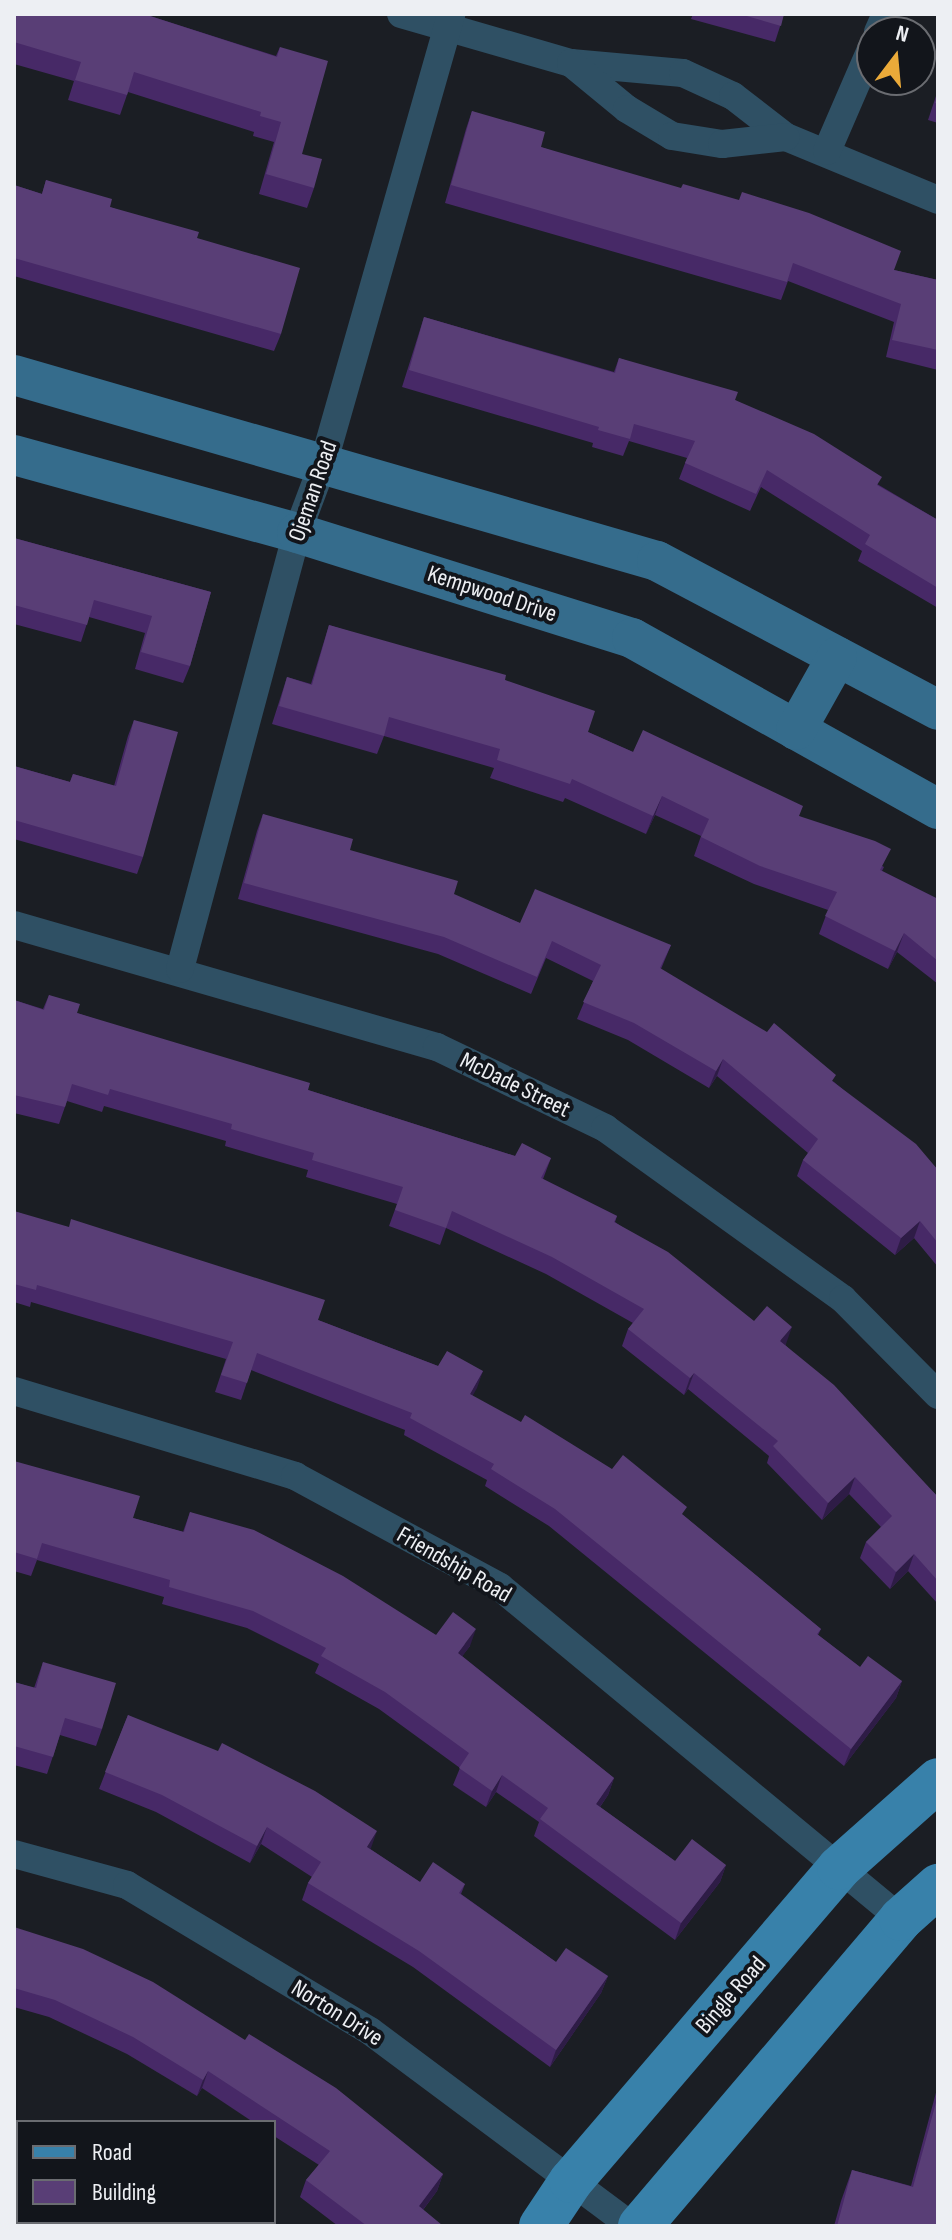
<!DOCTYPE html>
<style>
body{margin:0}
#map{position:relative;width:952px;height:2240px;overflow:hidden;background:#1b1e24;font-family:"Sofia Sans Condensed",sans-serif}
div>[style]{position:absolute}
.street>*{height:28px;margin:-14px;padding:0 14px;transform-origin:14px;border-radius:14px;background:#2f5064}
.secondary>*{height:40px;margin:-20px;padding:0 20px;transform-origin:20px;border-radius:20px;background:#356c8c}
.primary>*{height:44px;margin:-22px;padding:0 22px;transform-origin:22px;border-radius:22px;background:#3881aa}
.wall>*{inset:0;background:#472967;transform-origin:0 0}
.shaded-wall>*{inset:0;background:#2e1c46}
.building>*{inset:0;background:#593e76}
span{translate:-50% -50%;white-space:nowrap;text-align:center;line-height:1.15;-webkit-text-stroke:8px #12151b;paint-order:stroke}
.street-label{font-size:24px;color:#edeff3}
.frame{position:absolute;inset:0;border:16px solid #edeff3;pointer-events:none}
.legend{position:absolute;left:16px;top:2120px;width:260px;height:104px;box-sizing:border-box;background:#12151b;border:2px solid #6a6c71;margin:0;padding:10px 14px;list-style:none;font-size:24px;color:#edeff3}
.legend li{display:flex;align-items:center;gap:16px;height:40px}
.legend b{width:40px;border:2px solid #6a6c71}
.north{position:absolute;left:856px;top:16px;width:80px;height:80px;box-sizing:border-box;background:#12151b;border:2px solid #6a6c71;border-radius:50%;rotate:16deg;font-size:22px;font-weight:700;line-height:32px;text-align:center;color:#edeff3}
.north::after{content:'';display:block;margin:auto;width:28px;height:36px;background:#ebaa39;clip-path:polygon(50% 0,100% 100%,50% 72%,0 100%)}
</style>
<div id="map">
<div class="street">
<i style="left:401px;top:14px;width:177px;rotate:16.1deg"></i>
<i style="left:571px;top:63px;width:112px;rotate:5.1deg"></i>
<i style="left:683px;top:73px;width:55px;rotate:24.7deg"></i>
<i style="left:733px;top:96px;width:67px;rotate:37.7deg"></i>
<i style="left:786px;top:137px;width:165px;rotate:22.5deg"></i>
<i style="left:878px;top:32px;width:20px;rotate:-66deg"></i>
<i style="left:571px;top:63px;width:72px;rotate:39.4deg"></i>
<i style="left:627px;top:109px;width:52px;rotate:31deg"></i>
<i style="left:672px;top:136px;width:51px;rotate:9.1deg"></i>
<i style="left:722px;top:144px;width:64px;rotate:-6.2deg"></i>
<i style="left:827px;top:151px;width:113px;rotate:-66.6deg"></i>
<i style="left:14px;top:925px;width:440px;rotate:16.1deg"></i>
<i style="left:437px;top:1047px;width:187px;rotate:25.7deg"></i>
<i style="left:605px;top:1128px;width:293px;rotate:35.7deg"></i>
<i style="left:843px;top:1299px;width:135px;rotate:45.3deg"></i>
<i style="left:180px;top:969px;width:451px;rotate:-75deg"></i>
<i style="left:297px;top:533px;width:77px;rotate:-69.4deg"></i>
<i style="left:324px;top:461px;width:465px;rotate:-74.1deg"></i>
<i style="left:14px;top:1391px;width:294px;rotate:16.8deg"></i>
<i style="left:295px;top:1476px;width:233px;rotate:28.4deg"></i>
<i style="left:500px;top:1587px;width:521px;rotate:39.62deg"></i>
<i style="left:14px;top:1854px;width:117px;rotate:15.3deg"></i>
<i style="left:127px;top:1885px;width:283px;rotate:31deg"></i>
<i style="left:370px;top:2031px;width:327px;rotate:36.7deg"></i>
</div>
<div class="secondary">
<i style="left:14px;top:375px;width:669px;rotate:16.13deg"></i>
<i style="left:657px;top:561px;width:318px;rotate:27.9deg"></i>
<i style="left:14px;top:455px;width:294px;rotate:15.4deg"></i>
<i style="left:297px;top:533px;width:351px;rotate:17.4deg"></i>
<i style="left:632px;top:638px;width:351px;rotate:29.2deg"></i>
<i style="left:796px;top:730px;width:84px;rotate:-60.7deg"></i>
</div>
<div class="primary">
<i style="left:541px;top:2226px;width:54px;rotate:-56.3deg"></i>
<i style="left:571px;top:2181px;width:412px;rotate:-49.4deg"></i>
<i style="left:839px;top:1868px;width:132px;rotate:-41.6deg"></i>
<i style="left:640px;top:2226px;width:403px;rotate:-49.6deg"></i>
<i style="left:901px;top:1919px;width:50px;rotate:-41.7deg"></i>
</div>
<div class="wall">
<i style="clip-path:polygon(14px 14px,150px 16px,276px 56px,280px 47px,302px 154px,314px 188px,307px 208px,259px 194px,274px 142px,253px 136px,254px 132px,128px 92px,120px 115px,68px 100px,74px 81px,14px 64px)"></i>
<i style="clip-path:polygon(693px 14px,784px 14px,775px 42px,691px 19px)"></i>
<i style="clip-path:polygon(938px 90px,938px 123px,928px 120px)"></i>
<i style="clip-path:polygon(472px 111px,541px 147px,894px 270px,938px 280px,938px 370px,886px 357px,894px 322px,788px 281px,781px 300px,445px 203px,466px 129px)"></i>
<i style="clip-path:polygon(46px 180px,110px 207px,197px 238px,281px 334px,274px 351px,14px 276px,14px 185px,42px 194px)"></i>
<i style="clip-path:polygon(424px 317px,614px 372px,619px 358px,735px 400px,938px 520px,938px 608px,858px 561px,862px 551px,761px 487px,750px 511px,679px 479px,687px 458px,629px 441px,623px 456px,592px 447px,593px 443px,402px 387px)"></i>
<i style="clip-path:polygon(14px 538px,211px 592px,190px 666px,183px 683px,135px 669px,145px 633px,89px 617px,81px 642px,14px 624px)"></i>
<i style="clip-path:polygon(329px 625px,505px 680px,588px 732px,633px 752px,799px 816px,884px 867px,882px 871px,938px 899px,938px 984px,897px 952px,888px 969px,819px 934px,828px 910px,754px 884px,694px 856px,701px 836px,655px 815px,646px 834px,565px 798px,563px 802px,490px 778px,494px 768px,384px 736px,377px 754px,272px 724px,287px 677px,311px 684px)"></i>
<i style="clip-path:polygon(134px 720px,143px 857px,137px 874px,14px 839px,14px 766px,70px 782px,73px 774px,114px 786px,128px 736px)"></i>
<i style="clip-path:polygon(263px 814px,520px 923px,671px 945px,661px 969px,834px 1082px,938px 1170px,938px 1267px,914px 1238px,895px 1255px,797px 1176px,803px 1160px,808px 1153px,717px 1076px,709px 1088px,628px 1040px,577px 1019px,593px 981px,546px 958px,531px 994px,438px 954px,238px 899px,257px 831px)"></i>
<i style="clip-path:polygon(49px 995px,77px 1013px,308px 1090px,515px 1156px,551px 1158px,543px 1179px,617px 1216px,615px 1222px,786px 1344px,785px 1345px,938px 1497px,938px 1604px,908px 1571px,890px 1589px,860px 1558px,866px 1542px,881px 1527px,849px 1494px,822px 1520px,767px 1463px,769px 1456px,688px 1389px,684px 1395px,622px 1346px,628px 1329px,633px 1323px,546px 1274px,446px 1228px,440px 1245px,389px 1226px,397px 1204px,306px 1177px,308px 1170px,225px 1146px,226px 1141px,104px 1106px,102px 1112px,67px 1101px,59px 1124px,14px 1113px,14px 1000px,43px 1009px)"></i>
<i style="clip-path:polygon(14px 1211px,318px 1320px,438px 1366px,483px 1371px,472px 1396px,684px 1516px,821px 1629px,818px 1635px,860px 1667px,902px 1681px,896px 1698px,844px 1766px,549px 1526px,485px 1486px,487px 1480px,404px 1435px,405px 1430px,251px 1370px,241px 1400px,215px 1392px,226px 1359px,31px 1302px,30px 1307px,14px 1302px)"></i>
<i style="clip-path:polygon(14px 1461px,133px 1518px,183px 1532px,190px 1512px,436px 1635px,470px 1646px,462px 1656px,614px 1778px,608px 1795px,600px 1807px,675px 1861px,726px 1865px,720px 1882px,675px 1940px,534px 1836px,539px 1822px,496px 1792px,486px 1807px,453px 1785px,460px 1768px,379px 1709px,315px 1673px,319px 1664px,247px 1628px,162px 1604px,164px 1597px,37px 1560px,31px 1576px,14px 1571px)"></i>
<i style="clip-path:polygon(43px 1662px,102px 1729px,96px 1746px,60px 1735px,47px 1774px,14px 1765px,14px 1682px,34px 1688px)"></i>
<i style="clip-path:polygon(128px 1715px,370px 1849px,420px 1882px,465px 1884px,461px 1894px,556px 1962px,608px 1976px,601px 1993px,550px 2067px,413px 1967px,302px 1900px,308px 1883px,312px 1877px,261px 1844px,250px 1863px,156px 1812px,99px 1789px)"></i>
<i style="clip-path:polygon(14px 1927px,443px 2174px,437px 2191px,423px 2210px,442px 2226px,338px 2226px,300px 2197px,306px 2180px,319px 2165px,274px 2136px,274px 2122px,253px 2122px,202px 2088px,197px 2096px,127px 2054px,49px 2017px,14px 2007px)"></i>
<i style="clip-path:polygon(938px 2085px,938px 2226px,834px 2226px,841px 2201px,852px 2170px,911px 2186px)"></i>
<i style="left:18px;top:2222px;width:154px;height:6px"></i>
</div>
<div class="shaded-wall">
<i style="clip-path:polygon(662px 796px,655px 815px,646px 834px,653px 816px)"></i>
<i style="clip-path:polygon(904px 933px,897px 952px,888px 969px,895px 951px)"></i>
<i style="clip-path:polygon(723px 1059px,717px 1076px,709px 1088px,716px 1071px)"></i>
<i style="clip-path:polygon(920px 1221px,914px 1238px,895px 1255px,901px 1238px)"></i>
<i style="clip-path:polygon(792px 1327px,786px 1344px,774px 1358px,780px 1341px)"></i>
<i style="clip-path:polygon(483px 1371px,477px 1388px,464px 1411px,470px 1394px)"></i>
<i style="clip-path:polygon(694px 1373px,688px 1389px,684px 1395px,690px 1378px)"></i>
<i style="clip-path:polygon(855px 1477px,849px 1494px,822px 1520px,828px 1503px)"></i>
<i style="clip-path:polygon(914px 1554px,908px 1571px,890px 1589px,896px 1572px)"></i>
<i style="clip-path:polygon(476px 1629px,470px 1646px,452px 1670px,458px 1653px)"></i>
<i style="clip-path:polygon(902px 1681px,896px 1698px,844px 1766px,851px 1749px)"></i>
<i style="clip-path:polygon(502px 1775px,496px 1792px,486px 1807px,492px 1791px)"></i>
<i style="clip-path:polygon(614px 1778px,608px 1795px,590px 1821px,596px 1804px)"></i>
<i style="clip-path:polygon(267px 1827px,261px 1844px,250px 1863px,257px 1846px)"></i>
<i style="clip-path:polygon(377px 1831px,371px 1848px,360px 1863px,367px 1847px)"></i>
<i style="clip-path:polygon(726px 1865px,720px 1882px,675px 1940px,681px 1923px)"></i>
<i style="clip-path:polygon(608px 1976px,601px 1993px,550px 2067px,556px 2050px)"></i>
<i style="clip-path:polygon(208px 2071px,202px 2088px,197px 2096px,203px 2080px)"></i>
<i style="clip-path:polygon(443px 2174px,437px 2191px,413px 2223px,419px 2206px)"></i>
</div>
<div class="building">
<i style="clip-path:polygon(14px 14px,150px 14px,150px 16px,277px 57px,280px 47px,328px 61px,302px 154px,322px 159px,314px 188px,266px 174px,281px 122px,260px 116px,261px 112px,134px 72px,127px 95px,75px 80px,81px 62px,14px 42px)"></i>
<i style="clip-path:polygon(740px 14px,784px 14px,781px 26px)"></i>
<i style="clip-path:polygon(938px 92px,938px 104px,935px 103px)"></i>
<i style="clip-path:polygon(472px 111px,545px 132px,541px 147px,681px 188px,683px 184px,739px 200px,742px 192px,809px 213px,901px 251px,894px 270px,938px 280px,938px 350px,892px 340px,901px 304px,793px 263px,787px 282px,451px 185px)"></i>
<i style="clip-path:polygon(46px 180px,112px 199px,110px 207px,199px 232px,197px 238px,300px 268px,281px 334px,14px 258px,14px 185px,42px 194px)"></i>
<i style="clip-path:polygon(424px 317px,615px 373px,619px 358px,738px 392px,735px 400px,814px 434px,882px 477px,877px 485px,938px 520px,938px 588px,865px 544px,870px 535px,767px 470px,756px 494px,685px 463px,695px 441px,634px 424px,630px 439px,598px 430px,599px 427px,409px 370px)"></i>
<i style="clip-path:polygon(14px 538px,211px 592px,190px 666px,141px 652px,152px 616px,94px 600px,87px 625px,14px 605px)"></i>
<i style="clip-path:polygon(329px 625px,506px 675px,505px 680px,595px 711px,588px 732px,633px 752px,643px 730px,803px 806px,799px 816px,875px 841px,891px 849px,880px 870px,938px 899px,938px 961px,904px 933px,895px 951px,825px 916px,837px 892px,760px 866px,701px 837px,709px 819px,662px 796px,653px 816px,572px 779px,570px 784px,497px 760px,500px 749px,389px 717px,384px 736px,279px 706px,287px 677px,312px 685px)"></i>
<i style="clip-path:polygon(134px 720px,178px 732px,143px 857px,14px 820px,14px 766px,70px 782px,73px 774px,116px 786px)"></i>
<i style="clip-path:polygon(263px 814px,353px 839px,350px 850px,458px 881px,454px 894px,520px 923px,535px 889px,671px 945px,660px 968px,767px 1032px,774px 1023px,836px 1075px,832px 1081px,916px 1144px,938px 1170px,938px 1243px,920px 1221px,901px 1238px,803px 1160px,818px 1139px,723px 1059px,716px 1071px,634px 1023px,583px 1002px,601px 965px,552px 941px,537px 977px,444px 937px,244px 883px)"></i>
<i style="clip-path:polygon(49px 995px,80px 1004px,77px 1013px,310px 1083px,308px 1090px,515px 1156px,522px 1143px,551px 1158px,541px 1178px,617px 1216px,614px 1222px,668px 1252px,754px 1321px,767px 1306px,792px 1327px,780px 1341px,834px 1385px,938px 1497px,938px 1581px,914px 1554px,896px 1572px,866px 1542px,892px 1516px,855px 1477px,828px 1503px,773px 1446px,778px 1441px,694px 1373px,690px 1378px,628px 1329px,644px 1309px,552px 1257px,452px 1211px,446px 1228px,395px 1210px,403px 1187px,312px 1160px,314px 1153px,231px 1129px,232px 1124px,110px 1089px,108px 1095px,72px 1084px,65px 1107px,14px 1095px,14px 1000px,44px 1010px)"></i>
<i style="clip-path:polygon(14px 1211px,69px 1227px,71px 1219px,325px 1300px,318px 1320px,438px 1366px,447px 1351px,483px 1371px,470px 1394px,521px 1422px,525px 1415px,612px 1469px,623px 1455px,687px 1507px,682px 1514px,821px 1629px,817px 1634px,860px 1667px,868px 1656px,902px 1681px,851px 1749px,555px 1509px,491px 1469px,494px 1464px,410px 1418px,412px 1413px,257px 1353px,247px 1383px,221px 1375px,233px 1342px,37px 1285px,36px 1290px,14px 1284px)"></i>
<i style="clip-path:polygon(14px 1461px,140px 1496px,133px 1518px,184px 1532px,190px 1512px,254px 1530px,343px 1576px,436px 1635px,453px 1612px,476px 1629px,458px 1653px,614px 1778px,596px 1804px,675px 1861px,692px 1839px,726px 1865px,681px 1923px,540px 1819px,548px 1808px,502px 1775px,492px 1791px,459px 1768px,469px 1753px,385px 1692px,321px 1656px,326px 1648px,253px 1611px,169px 1587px,170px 1580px,42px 1543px,37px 1559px,14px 1552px)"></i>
<i style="clip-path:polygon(43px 1662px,116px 1683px,102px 1729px,65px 1718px,53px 1757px,14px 1746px,14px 1682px,36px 1688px)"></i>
<i style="clip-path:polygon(128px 1715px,218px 1751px,222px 1743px,315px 1791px,377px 1831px,367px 1847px,420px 1882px,433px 1862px,465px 1884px,459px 1893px,556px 1962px,566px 1948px,608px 1976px,556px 2050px,419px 1951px,308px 1883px,321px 1862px,267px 1827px,257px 1846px,162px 1795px,105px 1772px)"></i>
<i style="clip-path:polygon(14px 1927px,83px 1949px,153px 1982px,245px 2040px,249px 2034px,336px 2088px,443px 2174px,419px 2206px,442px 2225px,441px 2226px,367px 2226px,306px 2180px,330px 2151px,208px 2071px,203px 2080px,133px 2037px,55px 2000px,14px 1988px)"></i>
<i style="clip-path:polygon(938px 2095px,938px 2226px,837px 2226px,852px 2170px,913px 2187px)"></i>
<i style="clip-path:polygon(14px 2166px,18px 2168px,18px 2222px,32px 2222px,30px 2226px,14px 2226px)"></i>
<i style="clip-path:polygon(34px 2222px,172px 2222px,185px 2226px,44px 2226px)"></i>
</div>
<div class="street-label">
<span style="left:313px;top:491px;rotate:-71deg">Ojeman Road</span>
<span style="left:492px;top:594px;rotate:18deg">Kempwood Drive</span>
<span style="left:515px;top:1085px;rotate:26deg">McDade Street</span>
<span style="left:454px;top:1565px;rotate:30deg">Friendship Road</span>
<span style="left:731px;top:1995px;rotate:-49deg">Bingle Road</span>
<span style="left:337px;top:2013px;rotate:32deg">Norton Drive</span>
</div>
<div class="frame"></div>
<ul class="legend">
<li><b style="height:10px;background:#3881aa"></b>Road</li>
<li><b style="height:22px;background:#593e76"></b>Building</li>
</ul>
<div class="north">N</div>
</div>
